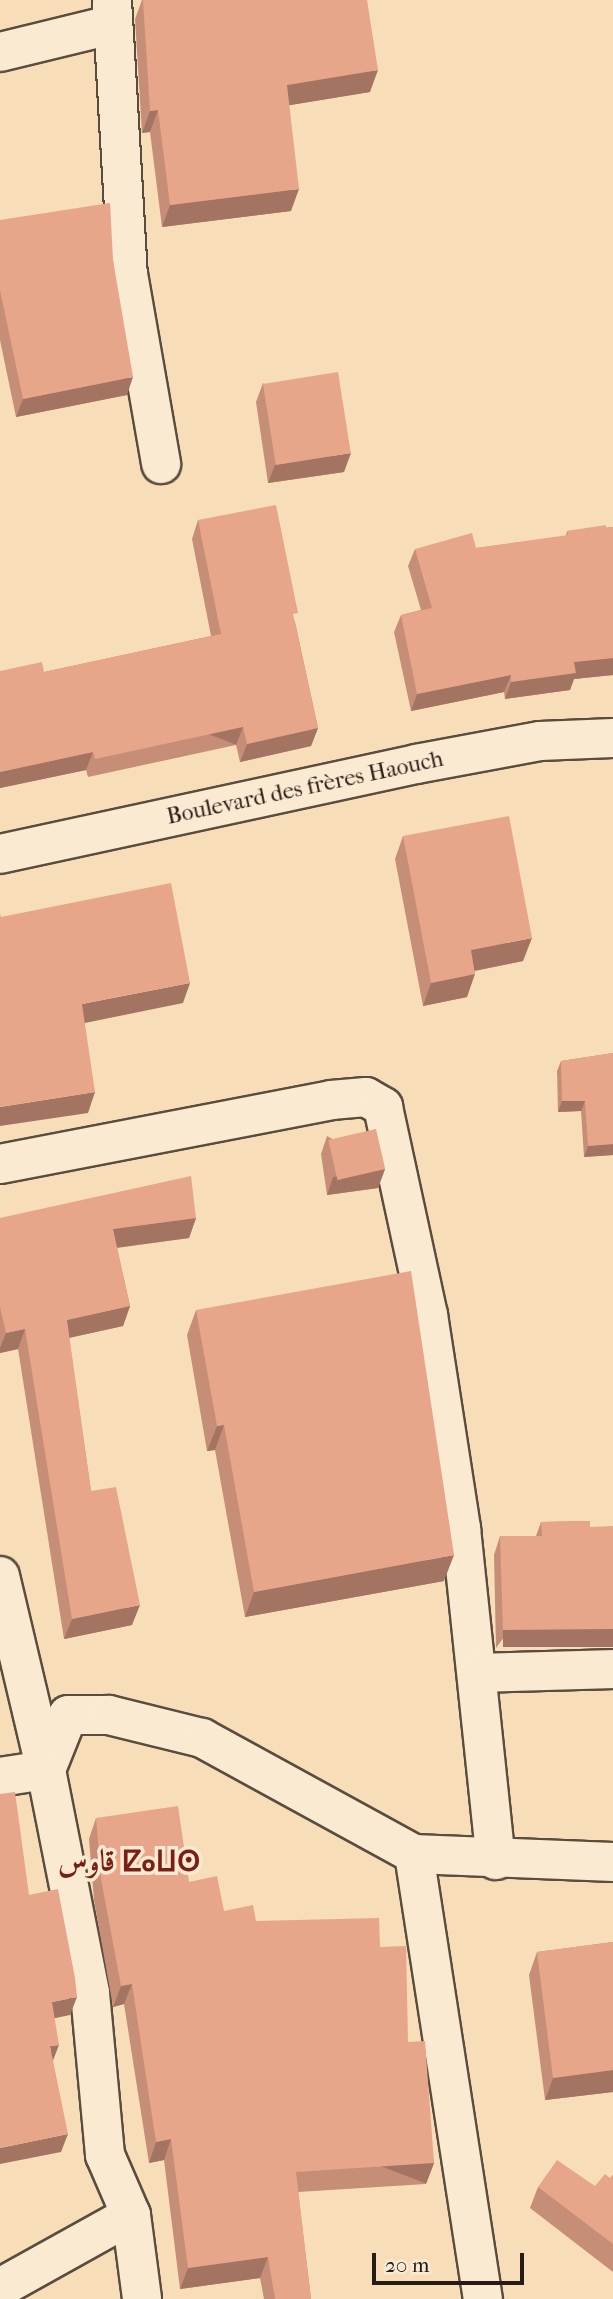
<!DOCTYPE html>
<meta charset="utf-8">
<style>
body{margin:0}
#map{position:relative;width:613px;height:2299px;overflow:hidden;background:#f7deb9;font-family:"IM FELL French Canon",Amiri,"Noto Sans Tifinagh",serif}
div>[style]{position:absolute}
.roads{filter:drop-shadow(2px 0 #5a4c3e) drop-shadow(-2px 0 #5a4c3e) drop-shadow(0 2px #5a4c3e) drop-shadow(0 -2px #5a4c3e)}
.minor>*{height:38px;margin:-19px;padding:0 19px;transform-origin:19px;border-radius:19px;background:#faead2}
.tertiary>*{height:38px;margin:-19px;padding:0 19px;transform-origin:19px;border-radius:19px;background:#faead2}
.wall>*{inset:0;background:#c78e77}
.shaded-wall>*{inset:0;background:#a27461;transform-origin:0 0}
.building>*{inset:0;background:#e7a58a;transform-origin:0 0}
span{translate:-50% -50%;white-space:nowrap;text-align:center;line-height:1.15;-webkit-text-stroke:7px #faead2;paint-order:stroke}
.street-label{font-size:23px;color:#261b15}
.district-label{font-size:30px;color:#7a1f14;font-weight:700}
.scale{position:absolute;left:372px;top:2253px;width:152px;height:32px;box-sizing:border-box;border:4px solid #261b15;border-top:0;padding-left:9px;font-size:21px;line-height:24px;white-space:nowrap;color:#261b15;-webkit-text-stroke:5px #faead2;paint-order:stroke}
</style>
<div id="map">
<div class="roads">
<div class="minor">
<i style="left:112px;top:0;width:274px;rotate:86.7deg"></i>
<i style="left:128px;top:274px;width:193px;rotate:80.1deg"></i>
<i style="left:0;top:52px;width:114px;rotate:-13.7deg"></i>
<i style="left:0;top:1164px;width:337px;rotate:-10.9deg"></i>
<i style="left:331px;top:1100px;width:35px;rotate:-5deg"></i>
<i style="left:366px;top:1097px;width:20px;rotate:30deg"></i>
<i style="left:383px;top:1107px;width:213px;rotate:77.8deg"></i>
<i style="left:428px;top:1315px;width:217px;rotate:81.2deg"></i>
<i style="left:461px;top:1529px;width:333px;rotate:84deg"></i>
<i style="left:0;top:1576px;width:199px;rotate:76.7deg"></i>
<i style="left:46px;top:1770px;width:227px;rotate:78.8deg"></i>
<i style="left:90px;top:1993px;width:163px;rotate:84.7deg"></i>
<i style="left:105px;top:2155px;width:65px;rotate:66.6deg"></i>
<i style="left:131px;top:2215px;width:150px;rotate:150.9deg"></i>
<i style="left:479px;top:1673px;width:134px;rotate:-1.7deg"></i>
<i style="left:46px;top:1770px;width:59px;rotate:-68.2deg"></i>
<i style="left:68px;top:1715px;width:41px"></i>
<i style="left:109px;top:1715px;width:96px;rotate:13.9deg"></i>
<i style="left:202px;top:1738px;width:242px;rotate:28.7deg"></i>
<i style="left:414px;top:1854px;width:199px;rotate:2.3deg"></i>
<i style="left:0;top:1777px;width:47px;rotate:-8.7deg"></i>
<i style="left:414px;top:1854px;width:450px;rotate:81.2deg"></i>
<i style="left:131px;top:2215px;width:85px;rotate:82.5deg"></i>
</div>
<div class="tertiary">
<i style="left:0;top:854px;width:426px;rotate:-12.2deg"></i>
<i style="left:416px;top:764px;width:126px;rotate:-10.5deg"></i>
<i style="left:540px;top:741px;width:73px;rotate:-2.4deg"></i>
</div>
</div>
<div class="wall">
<i style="clip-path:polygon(142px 0,367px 0,370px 92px,289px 105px,291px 211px,162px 227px,150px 132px,142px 133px,135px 19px)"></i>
<i style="clip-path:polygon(0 220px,113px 260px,127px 395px,16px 417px,0 340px)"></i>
<i style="clip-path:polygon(263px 383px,344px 472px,268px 483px,256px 402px)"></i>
<i style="clip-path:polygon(198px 520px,295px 622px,318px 728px,311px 746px,240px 762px,236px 745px,88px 777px,86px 770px,0 788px,0 671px,44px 672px,211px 636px,192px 539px)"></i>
<i style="clip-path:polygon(613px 527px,613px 675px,574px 679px,570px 690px,505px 699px,504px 692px,411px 711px,394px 632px,401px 615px,421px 610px,408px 566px,415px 549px,476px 548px,566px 536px,567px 531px)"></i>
<i style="clip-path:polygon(403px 836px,523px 961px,475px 971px,467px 997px,423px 1006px,395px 859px)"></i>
<i style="clip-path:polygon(613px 1053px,613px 1155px,584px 1157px,581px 1111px,558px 1112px,557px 1071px,561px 1061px)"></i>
<i style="clip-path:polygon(327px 1136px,385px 1169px,378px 1188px,327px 1195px,321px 1154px)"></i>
<i style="clip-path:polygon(0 1218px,196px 1218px,189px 1238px,117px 1248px,130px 1306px,123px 1326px,69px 1338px,91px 1491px,132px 1625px,64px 1639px,18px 1349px,0 1353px)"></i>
<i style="clip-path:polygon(196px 1310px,444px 1581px,245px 1617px,215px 1450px,207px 1451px,187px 1335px)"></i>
<i style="clip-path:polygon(590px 1521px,496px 1648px,494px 1555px,500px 1536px,536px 1536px,541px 1522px)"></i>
<i style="clip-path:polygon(96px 1818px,189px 1882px,224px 1911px,256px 1921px,380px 1947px,408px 2042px,434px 2163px,426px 2184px,298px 2192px,311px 2299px,264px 2299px,260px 2278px,180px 2289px,164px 2160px,149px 2163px,124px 2004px,113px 2007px,94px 1900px,89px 1839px)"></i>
<i style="clip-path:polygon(613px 1942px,613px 2092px,545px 2100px,529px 1975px,537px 1952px)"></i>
<i style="clip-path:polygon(613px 2175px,613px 2272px,530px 2208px,538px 2187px,595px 2186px,610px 2178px)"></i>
</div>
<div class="shaded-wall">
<i style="clip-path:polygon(378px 70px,370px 92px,279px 107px,287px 85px)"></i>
<i style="clip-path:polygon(158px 110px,150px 132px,142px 133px,150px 111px)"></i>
<i style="clip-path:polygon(299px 189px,291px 211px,162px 227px,170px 205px)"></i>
<i style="clip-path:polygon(133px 377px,127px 395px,16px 417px,23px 399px)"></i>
<i style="clip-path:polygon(351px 453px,344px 472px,268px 483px,275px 465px)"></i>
<i style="clip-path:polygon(613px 658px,613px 675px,574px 679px,570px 690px,505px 699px,511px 682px,574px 662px)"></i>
<i style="clip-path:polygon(511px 675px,504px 692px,411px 711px,417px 694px)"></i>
<i style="left:243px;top:727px;width:19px;height:151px;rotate:111deg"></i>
<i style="clip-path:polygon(318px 728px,311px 746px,240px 762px,247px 744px)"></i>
<i style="clip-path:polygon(93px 752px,86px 770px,0 788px,0 772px)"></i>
<i style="clip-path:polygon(532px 938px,523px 961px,463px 973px,471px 950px)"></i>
<i style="clip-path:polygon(475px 974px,467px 997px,423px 1006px,431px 983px)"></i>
<i style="clip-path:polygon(190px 983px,183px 1003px,75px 1025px,82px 1004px)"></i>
<i style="clip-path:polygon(95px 1092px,88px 1113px,0 1126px,0 1107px)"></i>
<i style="clip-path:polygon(562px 1101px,585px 1101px,581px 1111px,558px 1112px)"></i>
<i style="clip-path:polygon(613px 1144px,613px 1155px,584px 1157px,588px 1146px)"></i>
<i style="clip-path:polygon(385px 1169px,378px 1188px,327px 1195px,333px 1177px)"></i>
<i style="clip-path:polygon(196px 1218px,189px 1238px,106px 1249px,113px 1229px)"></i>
<i style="clip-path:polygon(130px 1306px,123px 1326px,59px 1340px,67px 1320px)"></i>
<i style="clip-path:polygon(25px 1329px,18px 1349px,0 1353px,0 1348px,6px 1333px)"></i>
<i style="clip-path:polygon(224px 1425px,215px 1450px,207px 1451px,217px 1426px)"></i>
<i style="clip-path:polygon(454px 1555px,444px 1581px,245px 1617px,254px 1592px)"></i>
<i style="clip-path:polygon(140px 1605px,132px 1625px,64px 1639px,72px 1619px)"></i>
<i style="left:613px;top:1629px;width:18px;height:110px;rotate:90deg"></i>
<i style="clip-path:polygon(132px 1984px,124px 2004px,113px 2007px,121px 1986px)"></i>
<i style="clip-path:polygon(77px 1997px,70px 2015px,46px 2020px,52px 2002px)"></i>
<i style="clip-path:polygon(59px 2045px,52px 2063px,50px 2046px)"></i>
<i style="clip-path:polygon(613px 2070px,613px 2092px,545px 2100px,553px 2078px)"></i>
<i style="clip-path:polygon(68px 2134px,61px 2152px,0 2164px,0 2148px)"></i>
<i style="clip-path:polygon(171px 2139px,164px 2160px,149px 2163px,156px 2142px)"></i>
<i style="left:434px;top:2163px;width:22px;height:138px;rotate:111deg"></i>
<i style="clip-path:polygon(268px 2257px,260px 2278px,180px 2289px,188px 2268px)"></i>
</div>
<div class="building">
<i style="clip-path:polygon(143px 0,367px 0,378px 70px,287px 85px,299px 189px,170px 205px,158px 110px,150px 111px)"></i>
<i style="clip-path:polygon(110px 203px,113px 260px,133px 377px,23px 399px,0 290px,0 220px)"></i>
<i style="left:338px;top:372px;width:82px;height:76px;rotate:81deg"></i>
<i style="clip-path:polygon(276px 505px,298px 613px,293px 614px,318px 728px,247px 744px,243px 727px,95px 759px,93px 752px,0 772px,0 671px,42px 662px,44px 672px,221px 634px,198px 520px)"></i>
<i style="clip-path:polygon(606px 525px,606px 528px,613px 527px,613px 658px,574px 662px,576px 673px,511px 682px,511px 675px,417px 694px,401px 615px,432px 608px,415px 549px,472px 533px,476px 548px,568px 535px,567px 531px)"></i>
<i style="clip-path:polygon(509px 816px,532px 938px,471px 950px,475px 974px,431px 983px,403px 836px)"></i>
<i style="clip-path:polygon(171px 883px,190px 983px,82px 1004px,95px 1092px,0 1107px,0 914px,1px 917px)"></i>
<i style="clip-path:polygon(613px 1053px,613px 1144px,588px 1146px,585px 1101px,562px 1101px,561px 1061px)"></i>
<i style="left:376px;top:1129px;width:41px;height:49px;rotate:77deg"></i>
<i style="clip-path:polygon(191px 1176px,196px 1218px,113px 1229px,130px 1306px,67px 1320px,91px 1491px,116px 1487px,140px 1605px,72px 1619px,25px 1329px,6px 1333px,0 1307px,0 1218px)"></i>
<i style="clip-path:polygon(411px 1271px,454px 1555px,254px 1592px,224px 1425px,217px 1426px,196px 1310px)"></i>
<i style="clip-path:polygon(590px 1521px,590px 1527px,613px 1526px,613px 1629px,503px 1630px,500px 1536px,542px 1536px,541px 1522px)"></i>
<i style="clip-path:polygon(15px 1792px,29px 1895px,58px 1889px,75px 1978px,77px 1997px,52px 2002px,59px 2045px,50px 2046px,68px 2134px,0 2148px,0 1794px)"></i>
<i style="clip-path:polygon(178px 1806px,189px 1882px,217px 1876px,224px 1911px,253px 1905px,256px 1921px,379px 1918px,380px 1947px,406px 1946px,408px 2042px,425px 2041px,434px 2163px,296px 2172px,311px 2299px,275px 2299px,268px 2257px,188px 2268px,171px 2139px,156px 2142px,132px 1984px,121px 1986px,101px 1879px,96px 1818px)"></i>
<i style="clip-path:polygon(613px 1942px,613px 2070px,553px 2078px,537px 1952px)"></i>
<i style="clip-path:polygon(557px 2160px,595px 2186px,605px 2174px,610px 2178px,613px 2175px,613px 2244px,538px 2187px)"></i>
</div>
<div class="street-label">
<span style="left:305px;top:788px;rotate:-12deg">Boulevard des frères Haouch</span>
</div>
<div class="district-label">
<span style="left:129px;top:1862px">قاوس ⵇⴰⵡⵙ</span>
</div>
<div class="scale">20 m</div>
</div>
